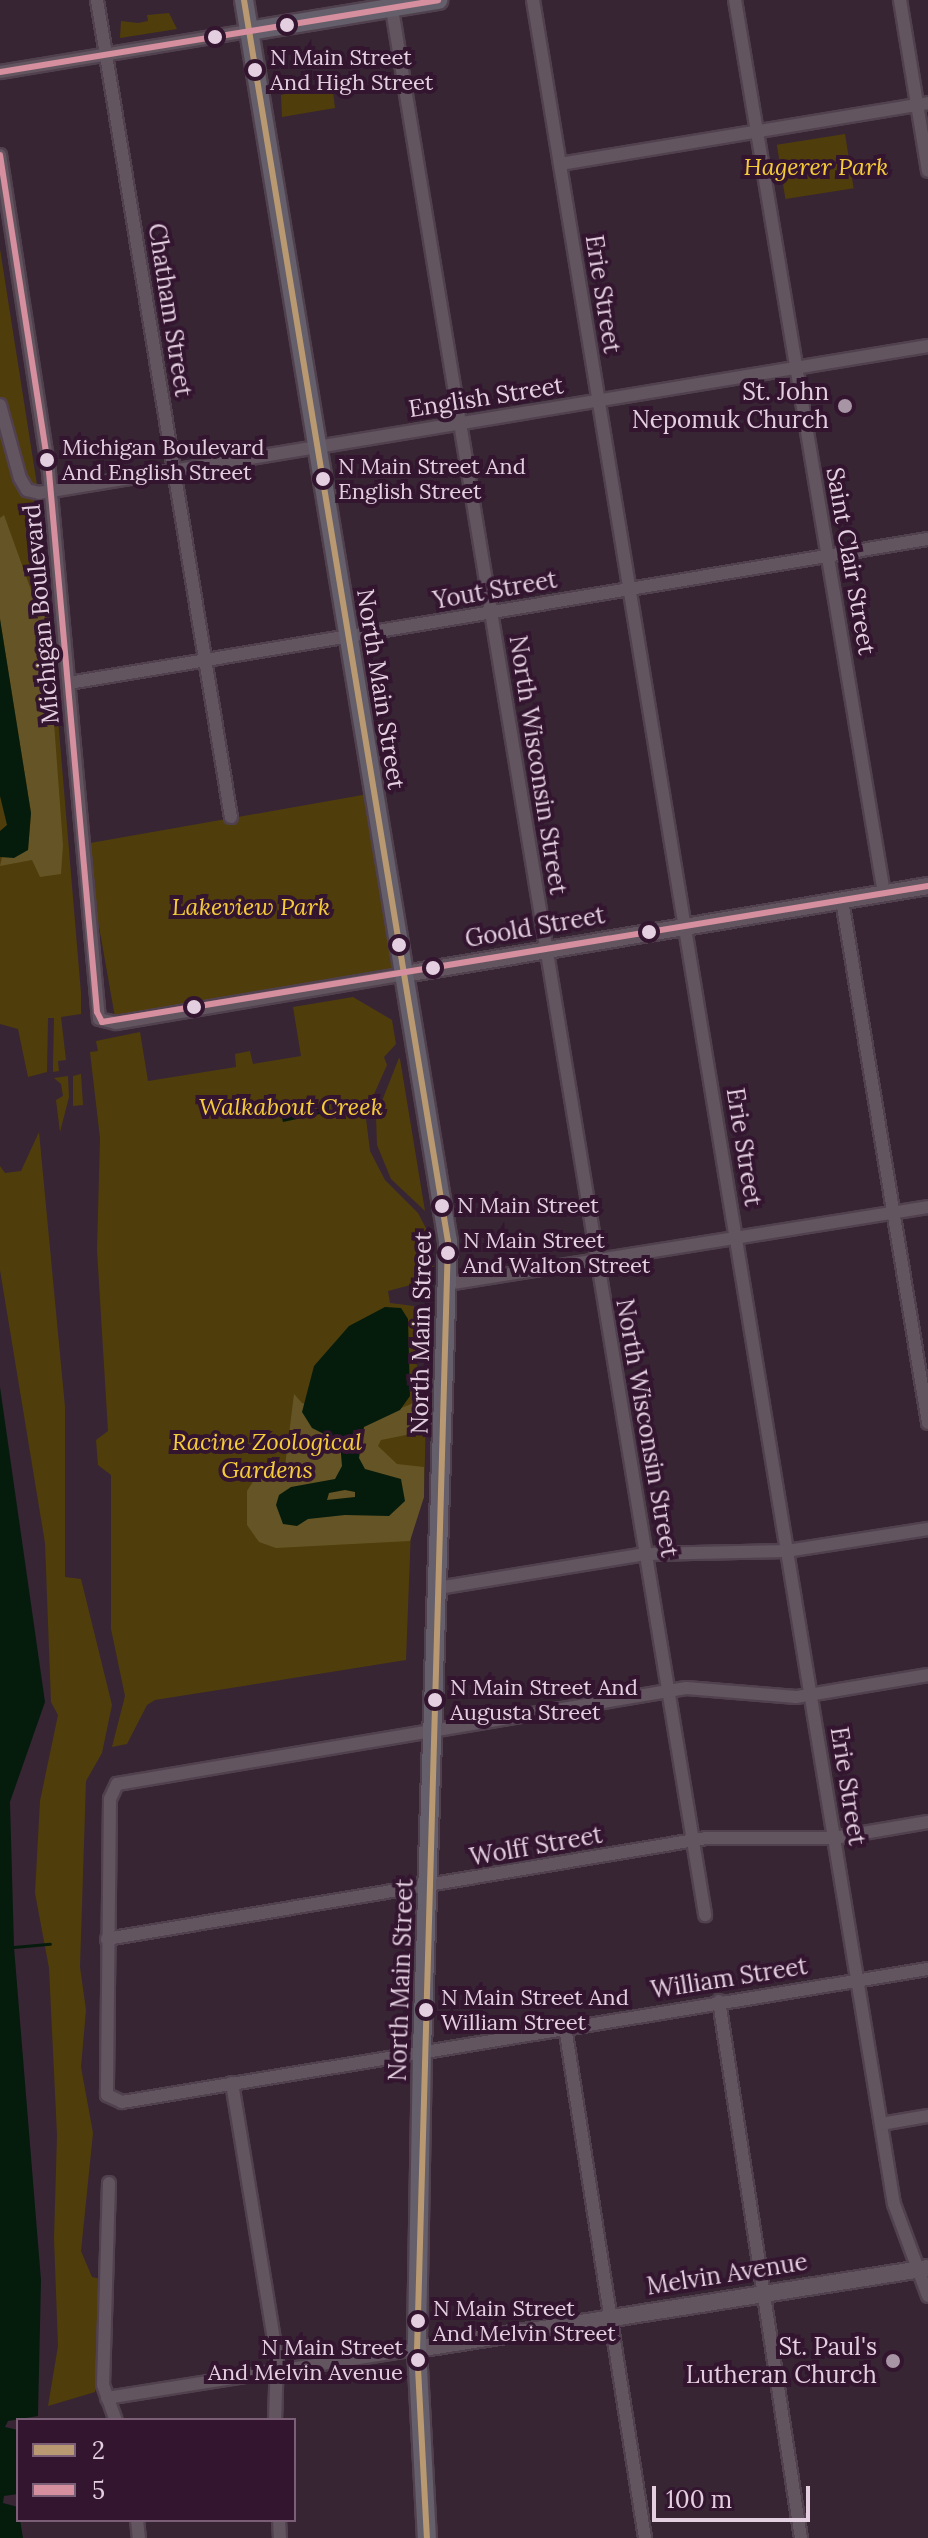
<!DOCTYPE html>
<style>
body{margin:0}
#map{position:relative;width:928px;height:2538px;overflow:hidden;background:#372534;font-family:Lora,serif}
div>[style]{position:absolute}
.green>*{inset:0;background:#4f3e0b;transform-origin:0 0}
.forest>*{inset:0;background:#655425}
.water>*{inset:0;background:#051c0d}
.stream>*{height:3px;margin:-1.5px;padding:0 1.5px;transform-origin:1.5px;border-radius:1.5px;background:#051c0d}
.roads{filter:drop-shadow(2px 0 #51414e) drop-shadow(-2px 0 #51414e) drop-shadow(0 2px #51414e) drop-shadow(0 -2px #51414e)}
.minor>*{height:12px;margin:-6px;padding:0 6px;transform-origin:6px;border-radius:6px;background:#625560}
.tertiary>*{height:16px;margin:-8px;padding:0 8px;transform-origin:8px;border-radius:8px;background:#625560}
.secondary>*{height:18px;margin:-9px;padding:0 9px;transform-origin:9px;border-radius:9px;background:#645f6a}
.bus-1>*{height:6px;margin:-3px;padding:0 3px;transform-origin:3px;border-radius:3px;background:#b89972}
.bus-2>*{height:6px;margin:-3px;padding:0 3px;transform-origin:3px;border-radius:3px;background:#d58f9e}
.dots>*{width:22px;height:22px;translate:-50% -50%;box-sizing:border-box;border:4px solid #331530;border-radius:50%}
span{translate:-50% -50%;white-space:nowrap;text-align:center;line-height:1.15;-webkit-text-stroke:8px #331530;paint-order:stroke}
.bus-label{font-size:22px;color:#e4cfe0}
.left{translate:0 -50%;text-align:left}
.right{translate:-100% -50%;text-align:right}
.park-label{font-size:24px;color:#f5cb3a;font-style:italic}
.street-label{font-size:24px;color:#e4cfe0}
.poi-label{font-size:24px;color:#e4cfe0}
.legend{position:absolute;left:16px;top:2418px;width:280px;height:104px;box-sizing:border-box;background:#331530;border:2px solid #7a5f76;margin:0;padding:10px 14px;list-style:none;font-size:24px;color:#e4cfe0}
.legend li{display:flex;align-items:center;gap:16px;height:40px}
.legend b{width:40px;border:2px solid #7a5f76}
.scale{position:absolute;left:652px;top:2486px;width:158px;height:36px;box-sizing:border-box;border:4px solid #e4cfe0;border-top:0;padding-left:10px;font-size:24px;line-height:28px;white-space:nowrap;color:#e4cfe0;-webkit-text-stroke:6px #331530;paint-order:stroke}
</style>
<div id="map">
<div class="green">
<i style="clip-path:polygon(169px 13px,177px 29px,120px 38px,121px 21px,138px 23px,148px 21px,147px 15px)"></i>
<i style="clip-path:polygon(332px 83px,335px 108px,282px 117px,281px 95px)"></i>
<i style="left:845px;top:134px;width:55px;height:69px;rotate:81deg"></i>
<i style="clip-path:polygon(0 249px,40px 504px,81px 993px,81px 1014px,61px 1017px,66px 1060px,58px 1061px,59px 1071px,53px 1072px,53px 1064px,54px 1018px,48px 1018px,47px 1072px,28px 1077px,18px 1029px,0 1024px)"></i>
<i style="left:374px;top:793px;width:184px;height:294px;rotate:80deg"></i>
<i style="clip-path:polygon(353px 997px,392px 1020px,396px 1044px,384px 1057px,387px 1065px,371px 1101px,364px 1102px,370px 1151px,385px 1180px,418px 1213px,428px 1232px,434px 1270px,433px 1279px,388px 1291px,390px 1303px,414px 1306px,419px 1411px,426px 1411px,424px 1497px,411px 1529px,406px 1660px,155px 1700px,147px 1705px,127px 1744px,112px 1747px,125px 1696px,111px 1629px,111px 1475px,98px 1465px,96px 1440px,108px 1431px,97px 1250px,100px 1138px,90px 1052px,98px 1051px,96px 1041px,140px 1032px,148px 1081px,236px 1067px,235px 1054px,250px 1051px,253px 1064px,301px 1056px,293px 1007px)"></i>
<i style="clip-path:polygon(399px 1058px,400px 1059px,425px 1211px,391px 1179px,377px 1145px,376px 1116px)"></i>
<i style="clip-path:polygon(81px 1074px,83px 1105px,73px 1106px,73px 1076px)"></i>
<i style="clip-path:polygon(68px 1076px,69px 1097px,60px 1132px,56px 1100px,63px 1096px,61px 1084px,54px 1078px)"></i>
<i style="clip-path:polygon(39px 1132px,65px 1407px,65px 1577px,81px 1579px,112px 1705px,102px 1753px,86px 1781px,80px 1967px,86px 2010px,81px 2067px,93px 2133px,81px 2251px,92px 2277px,101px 2279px,95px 2392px,48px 2406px,58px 2346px,54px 2238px,57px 2135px,49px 1968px,35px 1893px,40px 1801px,58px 1715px,51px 1702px,45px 1543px,0 1270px,0 1166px,5px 1173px,21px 1171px)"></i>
</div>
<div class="forest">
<i style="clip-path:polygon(4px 515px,35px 601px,45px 600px,63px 845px,61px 874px,40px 877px,32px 860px,0 866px,3px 853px,28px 850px,31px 813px,0 619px,0 518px)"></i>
<i style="clip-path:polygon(424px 1390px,426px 1421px,406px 1435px,381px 1440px,378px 1446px,397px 1464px,424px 1467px,424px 1497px,410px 1541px,276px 1548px,259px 1542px,247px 1525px,247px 1491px,261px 1469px,285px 1466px,294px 1394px,302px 1403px,373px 1420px,418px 1401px)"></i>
</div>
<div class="water">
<i style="clip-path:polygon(0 619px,31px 813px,28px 850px,14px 858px,0 857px,0 831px,7px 825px,0 796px)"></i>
<i style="clip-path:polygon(291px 1103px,314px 1110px,329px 1104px,329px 1112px,283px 1122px,279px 1106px)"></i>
<i style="clip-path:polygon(evenodd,385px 1307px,401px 1308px,408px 1319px,410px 1396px,400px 1410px,364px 1427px,359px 1458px,365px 1469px,401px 1479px,405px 1501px,389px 1516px,345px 1515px,308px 1519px,297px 1526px,283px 1524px,276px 1505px,279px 1495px,291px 1487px,335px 1479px,342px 1466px,340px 1442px,312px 1428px,302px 1412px,314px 1366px,349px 1326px,385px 1307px,345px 1490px,355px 1492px,355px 1497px,327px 1500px,329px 1493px,345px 1490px)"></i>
<i style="clip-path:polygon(0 1387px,45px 1702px,10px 1802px,14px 1947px,41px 2280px,38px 2416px,8px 2421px,5px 2427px,18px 2430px,18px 2494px,4px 2496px,3px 2503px,18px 2507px,23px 2538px,0 2538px)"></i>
</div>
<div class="stream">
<i style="left:14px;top:1947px;width:36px;rotate:-5deg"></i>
</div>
<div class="roads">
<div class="minor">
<i style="left:97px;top:0;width:828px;rotate:80.69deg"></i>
<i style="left:533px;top:0;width:2233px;rotate:80.7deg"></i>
<i style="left:894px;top:2204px;width:98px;rotate:69.7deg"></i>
<i style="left:735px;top:0;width:905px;rotate:80.53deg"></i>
<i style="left:900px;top:0;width:173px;rotate:80.7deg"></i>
<i style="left:391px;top:3px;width:1938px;rotate:80.67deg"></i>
<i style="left:0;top:72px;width:252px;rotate:-9.4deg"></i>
<i style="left:0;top:155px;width:321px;rotate:81.2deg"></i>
<i style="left:49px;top:472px;width:549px;rotate:84.78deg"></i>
<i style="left:99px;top:1019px;width:17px;rotate:13deg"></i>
<i style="left:116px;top:1023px;width:293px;rotate:-9.6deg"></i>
<i style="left:560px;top:164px;width:373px;rotate:-9.4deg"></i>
<i style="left:0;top:405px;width:76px;rotate:74.7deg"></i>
<i style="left:20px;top:478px;width:14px;rotate:60deg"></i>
<i style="left:27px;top:490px;width:12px;rotate:14deg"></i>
<i style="left:39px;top:493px;width:901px;rotate:-9.39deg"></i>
<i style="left:69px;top:683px;width:871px;rotate:-9.52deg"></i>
<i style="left:842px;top:900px;width:530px;rotate:80.66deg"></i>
<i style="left:448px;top:1284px;width:486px;rotate:-9.1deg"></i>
<i style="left:438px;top:1588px;width:211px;rotate:-9.3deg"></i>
<i style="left:646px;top:1554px;width:141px;rotate:-1.2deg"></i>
<i style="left:787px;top:1551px;width:143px;rotate:-8.9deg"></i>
<i style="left:928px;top:1675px;width:134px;rotate:170.5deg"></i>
<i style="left:796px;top:1697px;width:110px;rotate:-175.3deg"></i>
<i style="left:686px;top:1688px;width:577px;rotate:170.42deg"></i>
<i style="left:117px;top:1784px;width:17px;rotate:115deg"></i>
<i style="left:110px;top:1799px;width:296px;rotate:90.6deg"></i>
<i style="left:107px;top:2095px;width:17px;rotate:25deg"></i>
<i style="left:122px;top:2102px;width:817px;rotate:-9.37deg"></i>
<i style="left:107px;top:1939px;width:608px;rotate:-9.56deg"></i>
<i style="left:707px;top:1838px;width:127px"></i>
<i style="left:834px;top:1838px;width:95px;rotate:-9.7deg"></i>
<i style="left:719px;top:2001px;width:543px;rotate:81.32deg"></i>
<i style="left:565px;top:2027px;width:517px;rotate:81.1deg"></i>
<i style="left:232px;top:2083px;width:278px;rotate:80.7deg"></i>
<i style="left:277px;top:2357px;width:63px;rotate:91.8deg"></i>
<i style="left:881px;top:2124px;width:48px;rotate:-9.7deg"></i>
<i style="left:109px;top:2183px;width:202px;rotate:91.7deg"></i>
<i style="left:103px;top:2385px;width:37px;rotate:70deg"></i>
<i style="left:107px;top:2398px;width:314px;rotate:-9deg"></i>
<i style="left:137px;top:2520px;width:18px;rotate:84deg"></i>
<i style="left:279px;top:2520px;width:18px;rotate:87deg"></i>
</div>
<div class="tertiary">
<i style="left:405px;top:974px;width:530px;rotate:-9.55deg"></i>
<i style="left:417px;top:2349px;width:517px;rotate:-9.01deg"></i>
</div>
<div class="secondary">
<i style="left:244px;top:0;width:1258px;rotate:80.67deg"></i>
<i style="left:448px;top:1241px;width:811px;rotate:91.84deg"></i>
<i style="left:422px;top:2052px;width:297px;rotate:91deg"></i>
<i style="left:417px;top:2349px;width:189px;rotate:87deg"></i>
<i style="left:249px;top:31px;width:192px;rotate:-9.3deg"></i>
</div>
</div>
<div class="bus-1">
<i style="left:244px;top:0;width:1258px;rotate:80.67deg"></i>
<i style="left:448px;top:1241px;width:1108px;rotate:91.6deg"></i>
<i style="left:417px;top:2349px;width:189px;rotate:87deg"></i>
</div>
<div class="bus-2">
<i style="left:0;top:72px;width:444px;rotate:-9.3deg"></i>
<i style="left:0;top:155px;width:321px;rotate:81.2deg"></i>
<i style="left:49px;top:472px;width:542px;rotate:84.92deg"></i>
<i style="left:97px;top:1012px;width:11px;rotate:63deg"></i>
<i style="left:102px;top:1022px;width:837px;rotate:-9.35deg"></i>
</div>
<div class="dots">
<i style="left:287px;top:25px;background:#e4cfe0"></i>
<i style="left:215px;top:37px;background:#e4cfe0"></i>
<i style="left:255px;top:70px;background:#e4cfe0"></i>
<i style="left:845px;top:406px;background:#a794a4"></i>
<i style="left:47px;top:460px;background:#e4cfe0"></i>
<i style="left:323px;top:479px;background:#e4cfe0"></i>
<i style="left:649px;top:932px;background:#e4cfe0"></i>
<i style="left:399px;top:945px;background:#e4cfe0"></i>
<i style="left:433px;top:968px;background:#e4cfe0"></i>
<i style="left:194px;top:1007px;background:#e4cfe0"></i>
<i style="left:442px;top:1206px;background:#e4cfe0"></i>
<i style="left:448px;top:1253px;background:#e4cfe0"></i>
<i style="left:435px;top:1700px;background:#e4cfe0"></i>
<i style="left:426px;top:2010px;background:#e4cfe0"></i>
<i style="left:418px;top:2321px;background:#e4cfe0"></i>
<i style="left:418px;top:2360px;background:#e4cfe0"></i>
<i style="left:893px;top:2361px;background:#a794a4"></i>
</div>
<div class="bus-label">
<span class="left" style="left:270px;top:70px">N Main Street<br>And High Street</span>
<span class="left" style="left:62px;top:460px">Michigan Boulevard<br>And English Street</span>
<span class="left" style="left:338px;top:479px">N Main Street And<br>English Street</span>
<span class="left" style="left:457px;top:1206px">N Main Street</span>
<span class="left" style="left:463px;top:1253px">N Main Street<br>And Walton Street</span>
<span class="left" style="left:450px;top:1700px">N Main Street And<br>Augusta Street</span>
<span class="left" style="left:441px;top:2010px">N Main Street And<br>William Street</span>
<span class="left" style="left:433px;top:2321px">N Main Street<br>And Melvin Street</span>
<span class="right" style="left:403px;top:2360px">N Main Street<br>And Melvin Avenue</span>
</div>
<div class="park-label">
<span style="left:816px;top:167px">Hagerer Park</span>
<span style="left:251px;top:907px">Lakeview Park</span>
<span style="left:291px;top:1107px">Walkabout Creek</span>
<span style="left:267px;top:1456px">Racine Zoological<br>Gardens</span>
</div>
<div class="street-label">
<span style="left:603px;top:294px;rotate:81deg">Erie Street</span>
<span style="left:170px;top:310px;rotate:81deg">Chatham Street</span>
<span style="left:486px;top:397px;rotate:-9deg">English Street</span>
<span style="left:851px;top:561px;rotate:80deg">Saint Clair Street</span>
<span style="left:495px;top:590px;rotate:-10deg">Yout Street</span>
<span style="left:41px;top:614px;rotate:-95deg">Michigan Boulevard</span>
<span style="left:381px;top:689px;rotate:81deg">North Main Street</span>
<span style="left:538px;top:765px;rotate:81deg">North Wisconsin Street</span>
<span style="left:535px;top:927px;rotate:-10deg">Goold Street</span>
<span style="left:744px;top:1147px;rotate:81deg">Erie Street</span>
<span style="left:421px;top:1333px;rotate:-89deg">North Main Street</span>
<span style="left:647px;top:1428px;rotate:80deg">North Wisconsin Street</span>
<span style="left:848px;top:1786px;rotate:81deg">Erie Street</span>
<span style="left:536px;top:1846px;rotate:-10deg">Wolff Street</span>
<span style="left:729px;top:1978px;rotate:-9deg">William Street</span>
<span style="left:401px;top:1980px;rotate:-88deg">North Main Street</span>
<span style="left:727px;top:2274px;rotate:-9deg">Melvin Avenue</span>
</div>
<div class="poi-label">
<span class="right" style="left:829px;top:406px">St. John<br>Nepomuk Church</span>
<span class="right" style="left:877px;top:2361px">St. Paul's<br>Lutheran Church</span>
</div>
<ul class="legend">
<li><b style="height:10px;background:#b89972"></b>2</li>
<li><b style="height:10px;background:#d58f9e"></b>5</li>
</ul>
<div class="scale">100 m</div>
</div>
